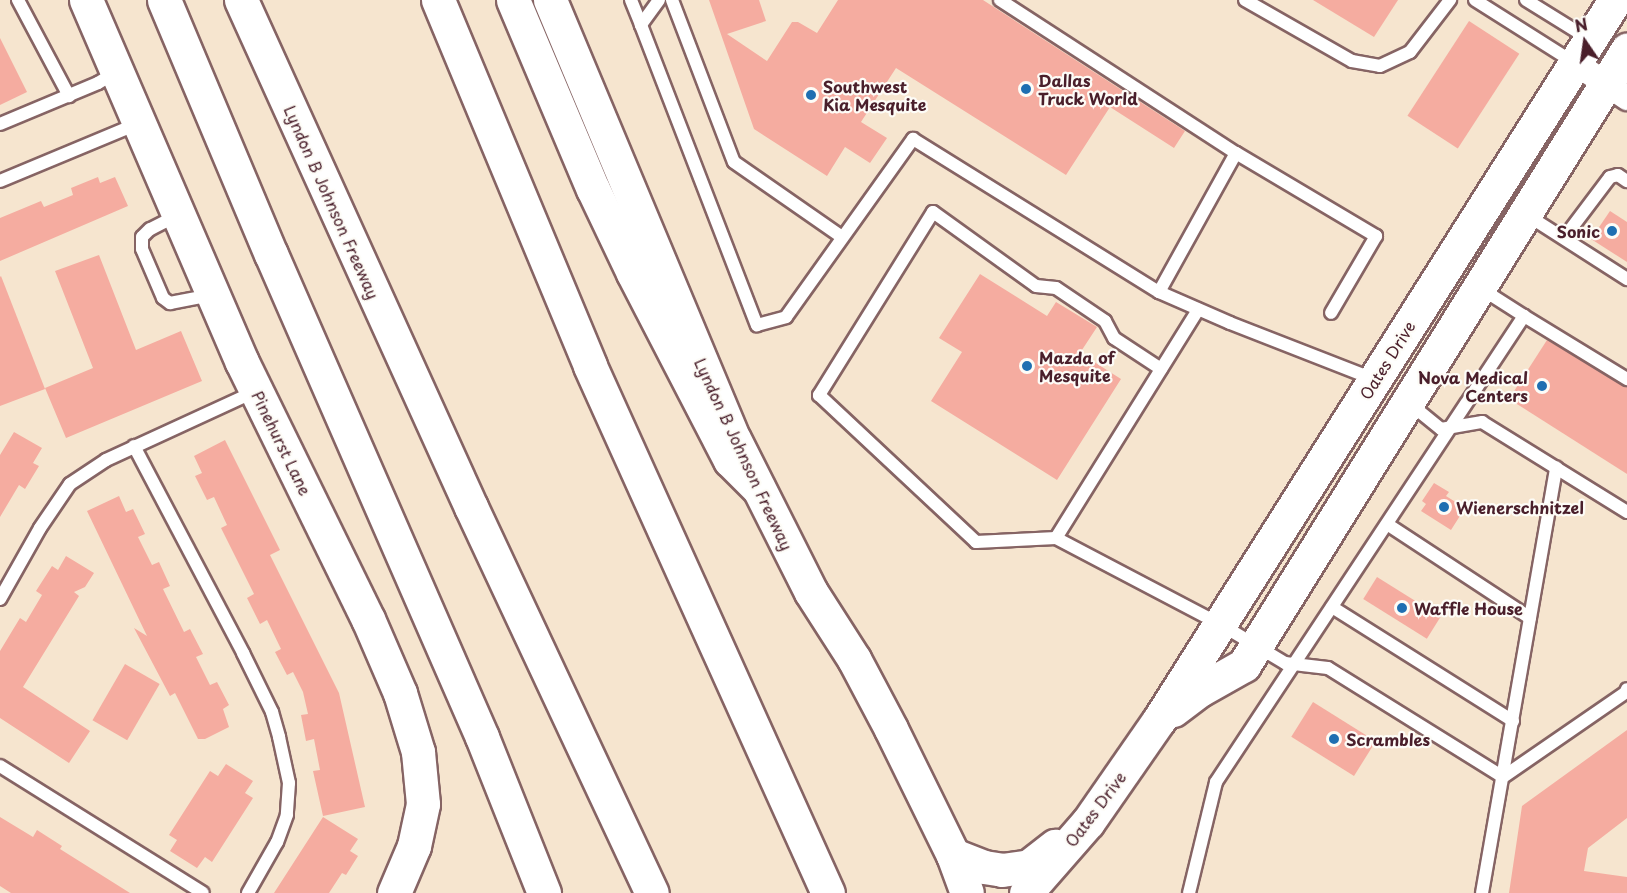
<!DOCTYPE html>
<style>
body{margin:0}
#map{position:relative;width:1627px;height:893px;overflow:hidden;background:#f6e5cf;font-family:"Playpen Sans",sans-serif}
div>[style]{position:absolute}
.building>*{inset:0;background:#f5aca0;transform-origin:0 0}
.roads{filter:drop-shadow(2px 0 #866464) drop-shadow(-2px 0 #866464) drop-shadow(0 2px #866464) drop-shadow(0 -2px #866464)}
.lane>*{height:12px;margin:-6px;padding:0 6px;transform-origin:6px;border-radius:6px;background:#fff}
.street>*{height:24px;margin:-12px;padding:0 12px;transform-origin:12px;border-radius:12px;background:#fff}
.secondary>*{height:33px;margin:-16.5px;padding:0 16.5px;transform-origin:16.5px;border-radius:16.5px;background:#fff}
.highway>*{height:33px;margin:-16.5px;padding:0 16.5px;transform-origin:16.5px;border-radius:16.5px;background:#fff}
.dots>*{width:16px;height:16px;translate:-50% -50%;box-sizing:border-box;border:3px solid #fdfcf7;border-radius:50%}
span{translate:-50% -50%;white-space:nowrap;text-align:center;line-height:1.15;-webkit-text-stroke:4.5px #fdfcf7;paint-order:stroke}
.poi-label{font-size:16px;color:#4a1f2b;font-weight:700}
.left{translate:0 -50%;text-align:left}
.right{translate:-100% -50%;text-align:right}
.street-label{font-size:16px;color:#4a1f2b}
.north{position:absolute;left:1555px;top:12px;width:60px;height:60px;-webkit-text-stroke:4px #fdfcf7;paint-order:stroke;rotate:347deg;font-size:16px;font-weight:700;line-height:24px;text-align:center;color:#4a1f2b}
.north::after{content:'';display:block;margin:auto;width:21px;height:27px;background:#4a1f2b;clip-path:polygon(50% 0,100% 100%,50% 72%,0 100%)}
</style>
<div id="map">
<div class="building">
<i style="clip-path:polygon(709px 0,759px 0,766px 21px,727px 34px,767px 61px,792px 22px,798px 22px,817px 33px,838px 0,983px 0,1185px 131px,1174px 148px,1110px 107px,1066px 175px,896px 68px,861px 122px,887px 138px,870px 163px,845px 147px,827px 176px,754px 129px)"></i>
<i style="clip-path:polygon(1313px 0,1398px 0,1374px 37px)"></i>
<i style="left:1469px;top:21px;width:60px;height:113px;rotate:33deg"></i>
<i style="clip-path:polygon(0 38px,27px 92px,0 105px)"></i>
<i style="clip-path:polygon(98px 177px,100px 183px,115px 177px,128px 206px,0 261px,0 218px,41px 201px,44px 207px,73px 195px,71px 188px)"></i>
<i style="clip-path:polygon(1610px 211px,1627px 222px,1627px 262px,1591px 239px)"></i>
<i style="clip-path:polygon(99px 255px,136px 350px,181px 331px,202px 381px,66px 438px,45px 388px,93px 368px,55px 271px)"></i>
<i style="clip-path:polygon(980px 274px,1047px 316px,1056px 302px,1097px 327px,1080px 353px,1121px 379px,1057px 480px,931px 401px,962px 352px,939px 338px)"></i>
<i style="clip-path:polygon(1px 276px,45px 389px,0 406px,0 277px)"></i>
<i style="clip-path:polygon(1547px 340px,1627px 387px,1627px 474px,1509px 399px)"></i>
<i style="clip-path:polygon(14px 432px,42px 448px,33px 463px,39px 466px,25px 489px,19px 485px,0 517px,0 455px)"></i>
<i style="clip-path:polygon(225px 440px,280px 550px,270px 555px,339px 693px,365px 807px,323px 816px,313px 771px,320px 770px,314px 739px,306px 741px,301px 715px,308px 714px,303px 692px,293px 672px,287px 675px,275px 652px,281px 649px,267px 620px,260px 624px,247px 598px,254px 594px,221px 528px,227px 525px,214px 497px,207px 500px,195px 476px,202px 473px,194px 456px)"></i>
<i style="clip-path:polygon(1434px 483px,1449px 492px,1446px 496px,1465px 508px,1451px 530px,1421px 511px,1426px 504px,1422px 501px)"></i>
<i style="clip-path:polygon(119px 496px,126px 512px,133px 509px,145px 534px,138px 537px,152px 565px,159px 562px,170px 586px,163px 589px,184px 632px,190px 629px,203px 654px,196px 657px,210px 685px,217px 682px,229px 705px,223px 709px,229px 727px,205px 739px,198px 739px,175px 693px,170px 696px,134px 628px,147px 636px,87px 511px)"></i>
<i style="clip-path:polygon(66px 556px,94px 573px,85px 587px,74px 592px,79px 596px,23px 687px,90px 731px,69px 763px,0 718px,0 651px,20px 618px,26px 622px,42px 595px,36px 591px,52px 566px,58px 570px)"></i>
<i style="left:1377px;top:577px;width:75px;height:26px;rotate:32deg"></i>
<i style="left:125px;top:664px;width:40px;height:65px;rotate:30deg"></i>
<i style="left:1313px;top:702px;width:74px;height:41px;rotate:32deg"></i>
<i style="clip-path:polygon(1627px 730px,1627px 818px,1588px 848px,1584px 871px,1627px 877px,1627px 893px,1509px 893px,1522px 806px)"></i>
<i style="clip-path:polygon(226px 764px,253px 781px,245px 793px,253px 798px,212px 862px,205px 857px,197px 868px,170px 851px,177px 840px,169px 835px,210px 771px,218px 776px)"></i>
<i style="clip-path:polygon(0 817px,33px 837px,37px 830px,62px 846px,60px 849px,130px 893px,11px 893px,0 886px)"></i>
<i style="clip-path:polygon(323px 817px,358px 839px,350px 851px,358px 856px,346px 875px,342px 873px,329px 893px,274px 893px)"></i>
</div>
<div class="roads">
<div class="lane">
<i style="left:18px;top:0;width:109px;rotate:62deg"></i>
<i style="left:631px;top:0;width:27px;rotate:68deg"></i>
<i style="left:659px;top:0;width:31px;rotate:126deg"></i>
<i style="left:641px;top:25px;width:322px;rotate:68.9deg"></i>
<i style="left:757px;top:325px;width:30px;rotate:-15deg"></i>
<i style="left:786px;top:317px;width:219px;rotate:-54.5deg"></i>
<i style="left:913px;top:139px;width:290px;rotate:31.9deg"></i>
<i style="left:1159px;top:292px;width:77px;rotate:23.6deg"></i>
<i style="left:1230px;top:323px;width:155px;rotate:21.3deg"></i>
<i style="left:672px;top:0;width:173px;rotate:69.1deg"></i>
<i style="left:734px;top:162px;width:131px;rotate:34.8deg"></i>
<i style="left:1000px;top:0;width:281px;rotate:33deg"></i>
<i style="left:1236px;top:153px;width:159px;rotate:119deg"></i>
<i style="left:1245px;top:0;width:123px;rotate:29.7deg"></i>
<i style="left:1352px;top:61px;width:28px;rotate:10deg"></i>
<i style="left:1380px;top:66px;width:33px;rotate:-25deg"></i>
<i style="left:1410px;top:52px;width:66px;rotate:-52.4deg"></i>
<i style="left:1475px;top:0;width:116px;rotate:32.3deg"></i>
<i style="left:1526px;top:0;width:74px;rotate:31.8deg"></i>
<i style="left:0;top:124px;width:106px;rotate:-22.7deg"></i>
<i style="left:98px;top:83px;width:21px;rotate:-31deg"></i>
<i style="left:1236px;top:153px;width:163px;rotate:30.7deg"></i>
<i style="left:1376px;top:236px;width:89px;rotate:120.3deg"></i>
<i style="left:0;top:181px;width:148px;rotate:-22.6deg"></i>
<i style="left:178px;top:215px;width:31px;rotate:153deg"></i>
<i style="left:150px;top:229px;width:11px;rotate:135deg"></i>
<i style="left:142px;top:237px;width:12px;rotate:90deg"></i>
<i style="left:142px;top:249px;width:53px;rotate:66.8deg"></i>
<i style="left:163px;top:298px;width:9px;rotate:36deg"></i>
<i style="left:170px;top:303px;width:43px;rotate:-10.8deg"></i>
<i style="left:1527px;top:215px;width:119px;rotate:32.6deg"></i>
<i style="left:1564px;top:238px;width:76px;rotate:-53deg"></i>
<i style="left:1610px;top:177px;width:8px;rotate:-14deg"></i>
<i style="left:1618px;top:175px;width:11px;rotate:34deg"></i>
<i style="left:1524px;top:316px;width:121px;rotate:31.5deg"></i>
<i style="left:1161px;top:369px;width:56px;rotate:-146.6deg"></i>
<i style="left:1114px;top:338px;width:19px;rotate:-118deg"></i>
<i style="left:1105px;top:321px;width:59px;rotate:-146deg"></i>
<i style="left:1056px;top:288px;width:20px;rotate:-174deg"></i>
<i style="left:1036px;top:286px;width:127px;rotate:-144.3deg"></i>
<i style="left:933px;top:212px;width:216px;rotate:121.9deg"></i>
<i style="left:819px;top:395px;width:215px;rotate:43.1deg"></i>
<i style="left:976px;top:542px;width:80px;rotate:-2.9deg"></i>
<i style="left:1056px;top:538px;width:185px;rotate:27.7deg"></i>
<i style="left:1220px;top:624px;width:76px;rotate:31deg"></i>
<i style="left:1285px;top:663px;width:43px;rotate:6.6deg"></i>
<i style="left:1328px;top:668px;width:206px;rotate:31.9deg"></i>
<i style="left:1503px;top:777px;width:150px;rotate:-34.6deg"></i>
<i style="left:1626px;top:692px;width:3px;rotate:-72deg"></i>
<i style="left:1409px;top:403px;width:41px;rotate:39.1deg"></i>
<i style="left:1441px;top:429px;width:42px;rotate:-9.7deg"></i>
<i style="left:1482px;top:422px;width:171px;rotate:31.8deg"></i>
<i style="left:134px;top:446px;width:234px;rotate:62.2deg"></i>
<i style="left:243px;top:653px;width:66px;rotate:63.8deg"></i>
<i style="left:272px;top:712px;width:26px;rotate:74deg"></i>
<i style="left:279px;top:737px;width:47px;rotate:77.7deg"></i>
<i style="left:289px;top:783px;width:32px;rotate:94deg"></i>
<i style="left:287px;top:815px;width:29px;rotate:110deg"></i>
<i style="left:277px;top:842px;width:59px;rotate:119.6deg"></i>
<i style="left:1387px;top:524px;width:171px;rotate:33.3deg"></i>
<i style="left:1056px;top:538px;width:269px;rotate:-58.1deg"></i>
<i style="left:0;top:599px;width:81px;rotate:-60.6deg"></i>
<i style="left:40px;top:528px;width:53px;rotate:-55.7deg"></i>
<i style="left:70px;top:484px;width:43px;rotate:-33.7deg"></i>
<i style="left:106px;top:460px;width:163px;rotate:-24.7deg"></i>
<i style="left:1332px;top:607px;width:214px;rotate:32.2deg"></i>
<i style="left:0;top:766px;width:239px;rotate:32deg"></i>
<i style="left:1189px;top:893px;width:114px;rotate:-76.3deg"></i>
<i style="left:1216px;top:782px;width:559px;rotate:-56.54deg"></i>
<i style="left:1524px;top:316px;width:52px;rotate:-147.5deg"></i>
<i style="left:1482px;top:893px;width:432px;rotate:-80.1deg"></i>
</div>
<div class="street">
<i style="left:1575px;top:63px;width:63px;rotate:33.9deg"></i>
</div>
<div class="secondary">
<i style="left:86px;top:0;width:394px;rotate:66.7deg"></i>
<i style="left:242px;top:362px;width:286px;rotate:63.9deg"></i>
<i style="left:368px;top:619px;width:81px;rotate:66.6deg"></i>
<i style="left:400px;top:693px;width:62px;rotate:73deg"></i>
<i style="left:418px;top:752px;width:52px;rotate:84.5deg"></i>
<i style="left:423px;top:804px;width:43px;rotate:102.1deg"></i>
<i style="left:414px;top:846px;width:51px;rotate:113.1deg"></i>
<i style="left:550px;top:0;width:476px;rotate:67.3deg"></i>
<i style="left:734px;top:439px;width:171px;rotate:63.3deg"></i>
<i style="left:811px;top:592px;width:80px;rotate:57.3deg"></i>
<i style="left:854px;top:659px;width:79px;rotate:62.1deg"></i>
<i style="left:891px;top:729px;width:140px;rotate:63.8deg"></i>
<i style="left:953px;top:855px;width:40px;rotate:69.8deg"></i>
<i style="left:1173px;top:710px;width:34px;rotate:-37deg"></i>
<i style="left:1200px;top:690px;width:51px;rotate:-29.6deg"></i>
<i style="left:1244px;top:665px;width:725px;rotate:-58.09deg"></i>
<i style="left:953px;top:855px;width:33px;rotate:21deg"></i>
<i style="left:984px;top:867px;width:18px;rotate:9deg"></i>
<i style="left:1002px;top:870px;width:27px;rotate:-8deg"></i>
<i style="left:1029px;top:866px;width:33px;rotate:-38deg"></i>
<i style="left:1026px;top:893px;width:94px;rotate:-48.9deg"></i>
<i style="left:1088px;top:822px;width:124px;rotate:-55.2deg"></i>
<i style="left:1159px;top:720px;width:852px;rotate:-57.65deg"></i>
</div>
<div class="highway">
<i style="left:164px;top:0;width:276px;rotate:67.2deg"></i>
<i style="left:271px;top:254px;width:527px;rotate:66.4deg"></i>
<i style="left:482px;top:737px;width:168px;rotate:68.3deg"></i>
<i style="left:241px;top:0;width:557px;rotate:65.6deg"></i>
<i style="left:471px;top:507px;width:426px;rotate:64.9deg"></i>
<i style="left:438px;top:0;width:396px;rotate:67.4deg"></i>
<i style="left:590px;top:366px;width:578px;rotate:65.7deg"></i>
<i style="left:513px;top:0;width:205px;rotate:67.1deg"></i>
<i style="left:593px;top:189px;width:93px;rotate:64.5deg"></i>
<i style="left:633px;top:273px;width:211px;rotate:62.6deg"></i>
<i style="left:730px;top:460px;width:40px;rotate:45deg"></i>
</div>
</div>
<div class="dots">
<i style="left:1026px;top:89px;background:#1f6fb2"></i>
<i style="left:811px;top:95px;background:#1f6fb2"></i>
<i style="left:1612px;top:231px;background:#1f6fb2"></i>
<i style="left:1027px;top:366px;background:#1f6fb2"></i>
<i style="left:1542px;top:386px;background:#1f6fb2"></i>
<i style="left:1444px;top:507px;background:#1f6fb2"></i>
<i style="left:1402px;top:608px;background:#1f6fb2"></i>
<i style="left:1334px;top:739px;background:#1f6fb2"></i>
</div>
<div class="poi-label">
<span class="left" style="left:1038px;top:89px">Dallas<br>Truck World</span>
<span class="left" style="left:823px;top:95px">Southwest<br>Kia Mesquite</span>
<span class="right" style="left:1600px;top:231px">Sonic</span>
<span class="left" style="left:1039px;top:366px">Mazda of<br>Mesquite</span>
<span class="right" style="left:1528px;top:386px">Nova Medical<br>Centers</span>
<span class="left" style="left:1456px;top:507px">Wienerschnitzel</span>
<span class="left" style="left:1414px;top:608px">Waffle House</span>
<span class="left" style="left:1346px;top:739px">Scrambles</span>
</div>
<div class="street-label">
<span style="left:332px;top:202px;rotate:66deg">Lyndon B Johnson Freeway</span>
<span style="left:1387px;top:360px;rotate:-58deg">Oates Drive</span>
<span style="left:282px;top:443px;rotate:64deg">Pinehurst Lane</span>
<span style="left:744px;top:454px;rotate:65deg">Lyndon B Johnson Freeway</span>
<span style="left:1095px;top:809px;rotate:-53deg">Oates Drive</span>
</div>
<div class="north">N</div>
</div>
